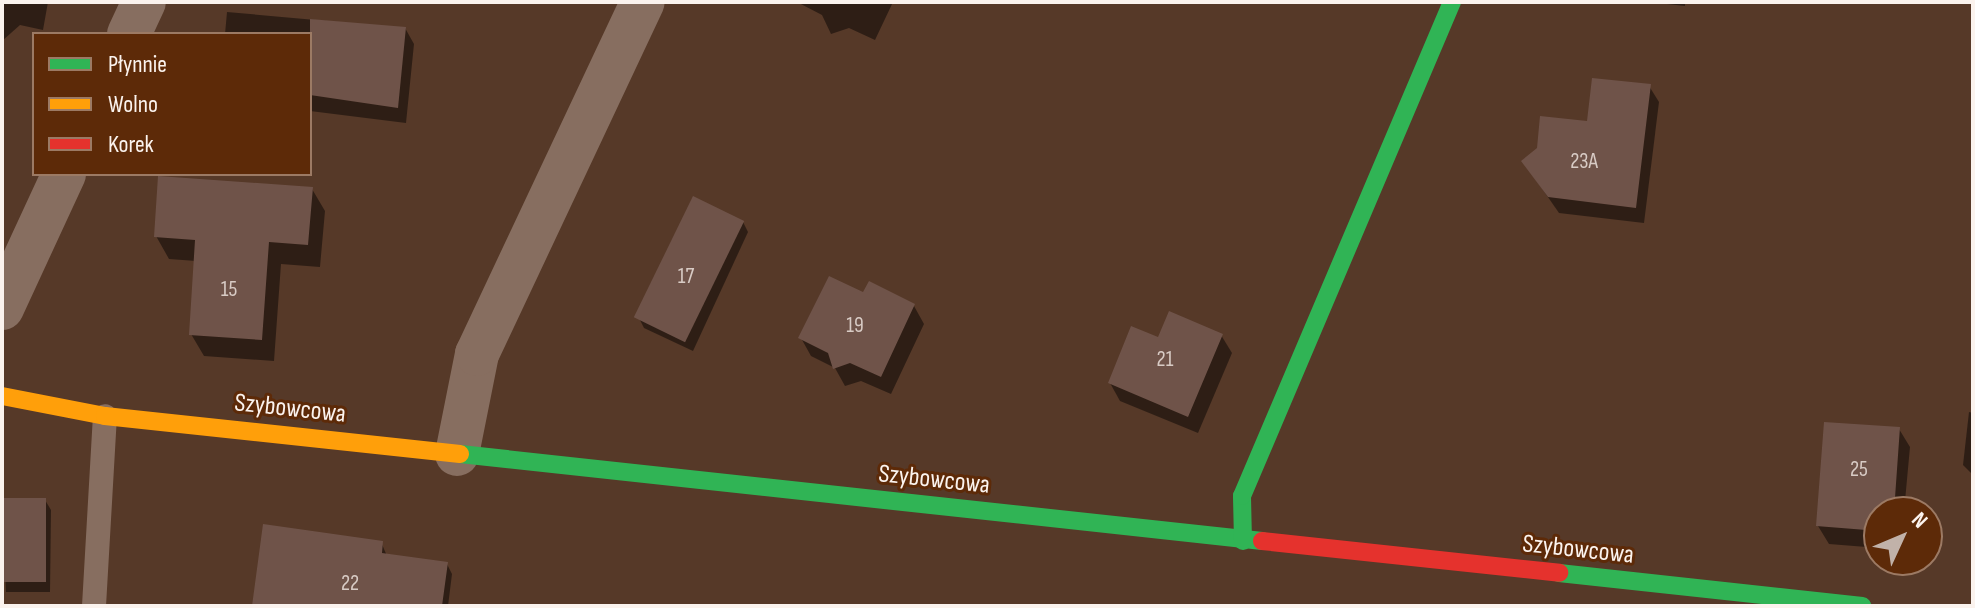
<!DOCTYPE html>
<meta charset="utf-8">
<style>
body{margin:0}
#map{position:relative;width:1975px;height:608px;overflow:hidden;background:#563928;font-family:"Sofia Sans Condensed",sans-serif}
div>[style]{position:absolute}
.shadow>*{inset:0;background:#0007}
.building>*{inset:0;background:#6f5349;transform-origin:0 0}
.lane>*{height:24px;margin:-12px;padding:0 12px;transform-origin:12px;border-radius:12px;background:#876e60}
.street>*{height:44px;margin:-22px;padding:0 22px;transform-origin:22px;border-radius:22px;background:#876e60}
.fast>*{height:18px;margin:-9px;padding:0 9px;transform-origin:9px;border-radius:9px;background:#30b455}
.slow>*{height:18px;margin:-9px;padding:0 9px;transform-origin:9px;border-radius:9px;background:#ff9f0a}
.jam>*{height:18px;margin:-9px;padding:0 9px;transform-origin:9px;border-radius:9px;background:#e5322d}
span{translate:-50% -50%;white-space:nowrap;text-align:center;line-height:1.15;-webkit-text-stroke:6px #5d2a08;paint-order:stroke}
.number-label{font-size:22px;color:#d8cbc5}
.number-label span{-webkit-text-stroke-width:0}
.street-label{font-size:26px;color:#fbf3ee}
.frame{position:absolute;inset:0;border:4px solid #fbf3ee;pointer-events:none}
.legend{position:absolute;left:32px;top:32px;width:280px;height:144px;box-sizing:border-box;background:#5d2a08;border:2px solid #9c7a64;margin:0;padding:10px 14px;list-style:none;font-size:24px;color:#fbf3ee}
.legend li{display:flex;align-items:center;gap:16px;height:40px}
.legend b{width:40px;border:2px solid #9c7a64}
.north{position:absolute;left:1863px;top:496px;width:80px;height:80px;box-sizing:border-box;background:#5d2a08;border:2px solid #9c7a64;border-radius:50%;rotate:46deg;font-size:22px;font-weight:700;line-height:32px;text-align:center;color:#fbf3ee}
.north::after{content:'';display:block;margin:auto;width:28px;height:36px;background:#c1b2a9;clip-path:polygon(50% 0,100% 100%,50% 72%,0 100%)}
</style>
<div id="map">
<div class="shadow">
<i style="clip-path:polygon(2px 2px,48px 2px,43px 30px,20px 25px,2px 41px)"></i>
<i style="clip-path:polygon(797px 2px,893px 2px,875px 40px,849px 28px,831px 34px,822px 15px)"></i>
<i style="clip-path:polygon(1649px 2px,1685px 2px,1685px 6px)"></i>
<i style="clip-path:polygon(227px 12px,405px 28px,414px 44px,406px 123px,310px 111px,310px 34px,225px 34px)"></i>
<i style="clip-path:polygon(1649px 86px,1659px 102px,1644px 223px,1559px 213px,1523px 161px)"></i>
<i style="clip-path:polygon(312px 189px,325px 211px,320px 267px,281px 264px,274px 361px,204px 356px,191px 334px,196px 261px,169px 259px,156px 236px)"></i>
<i style="clip-path:polygon(743px 222px,748px 232px,693px 351px,644px 328px,639px 318px)"></i>
<i style="clip-path:polygon(914px 306px,924px 324px,891px 394px,861px 381px,845px 386px,835px 368px,811px 356px,801px 338px)"></i>
<i style="clip-path:polygon(1221px 335px,1232px 353px,1198px 433px,1120px 401px,1110px 383px,1159px 339px)"></i>
<i style="clip-path:polygon(1969px 412px,1973px 413px,1973px 475px,1963px 465px)"></i>
<i style="clip-path:polygon(1899px 429px,1910px 447px,1904px 512px,1879px 512px,1879px 548px,1829px 544px,1818px 526px)"></i>
<i style="clip-path:polygon(45px 500px,51px 510px,50px 592px,6px 592px,2px 501px)"></i>
<i style="clip-path:polygon(381px 542px,387px 556px,447px 564px,452px 574px,448px 606px,254px 606px)"></i>
</div>
<div class="building">
<i style="clip-path:polygon(310px 19px,406px 27px,398px 108px,310px 95px)"></i>
<i style="clip-path:polygon(1592px 78px,1651px 84px,1636px 208px,1548px 197px,1521px 161px,1537px 148px,1540px 116px,1587px 121px)"></i>
<i style="clip-path:polygon(158px 176px,313px 187px,308px 245px,269px 242px,262px 340px,189px 335px,195px 240px,154px 237px)"></i>
<i style="left:693px;top:196px;width:57px;height:135px;rotate:26deg"></i>
<i style="clip-path:polygon(829px 276px,863px 292px,869px 281px,915px 304px,881px 377px,850px 363px,833px 369px,828px 353px,798px 338px)"></i>
<i style="clip-path:polygon(1169px 311px,1223px 334px,1188px 417px,1108px 383px,1131px 326px,1158px 337px)"></i>
<i style="clip-path:polygon(1824px 422px,1900px 427px,1894px 512px,1879px 512px,1879px 531px,1816px 526px)"></i>
<i style="left:46px;top:498px;width:84px;height:44px;rotate:90deg"></i>
<i style="clip-path:polygon(263px 524px,383px 541px,382px 553px,448px 562px,442px 606px,252px 606px)"></i>
</div>
<div class="lane">
<i style="left:94px;top:606px;width:190px;rotate:-86.7deg"></i>
</div>
<div class="street">
<i style="left:129px;top:34px;width:35px;rotate:-65deg"></i>
<i style="left:2px;top:308px;width:148px;rotate:-65.2deg"></i>
<i style="left:457px;top:454px;width:102px;rotate:-78.7deg"></i>
<i style="left:477px;top:354px;width:389px;rotate:-64.8deg"></i>
</div>
<div class="fast">
<i style="left:460px;top:454px;width:807px;rotate:6.19deg"></i>
<i style="left:1243px;top:541px;width:45px;rotate:-91.3deg"></i>
<i style="left:1242px;top:496px;width:537px;rotate:-66.97deg"></i>
<i style="left:1559px;top:573px;width:305px;rotate:6.2deg"></i>
</div>
<div class="slow">
<i style="left:2px;top:396px;width:105px;rotate:11deg"></i>
<i style="left:105px;top:416px;width:357px;rotate:6.1deg"></i>
</div>
<div class="jam">
<i style="left:1262px;top:541px;width:299px;rotate:6.1deg"></i>
</div>
<div class="number-label">
<span style="left:1584px;top:162px">23A</span>
<span style="left:686px;top:277px">17</span>
<span style="left:229px;top:290px">15</span>
<span style="left:855px;top:326px">19</span>
<span style="left:1165px;top:360px">21</span>
<span style="left:1859px;top:470px">25</span>
<span style="left:350px;top:584px">22</span>
</div>
<div class="street-label">
<span style="left:290px;top:409px;rotate:6deg">Szybowcowa</span>
<span style="left:934px;top:480px;rotate:6deg">Szybowcowa</span>
<span style="left:1578px;top:550px;rotate:6deg">Szybowcowa</span>
</div>
<div class="frame"></div>
<ul class="legend">
<li><b style="height:10px;background:#30b455"></b>Płynnie</li>
<li><b style="height:10px;background:#ff9f0a"></b>Wolno</li>
<li><b style="height:10px;background:#e5322d"></b>Korek</li>
</ul>
<div class="north">N</div>
</div>
